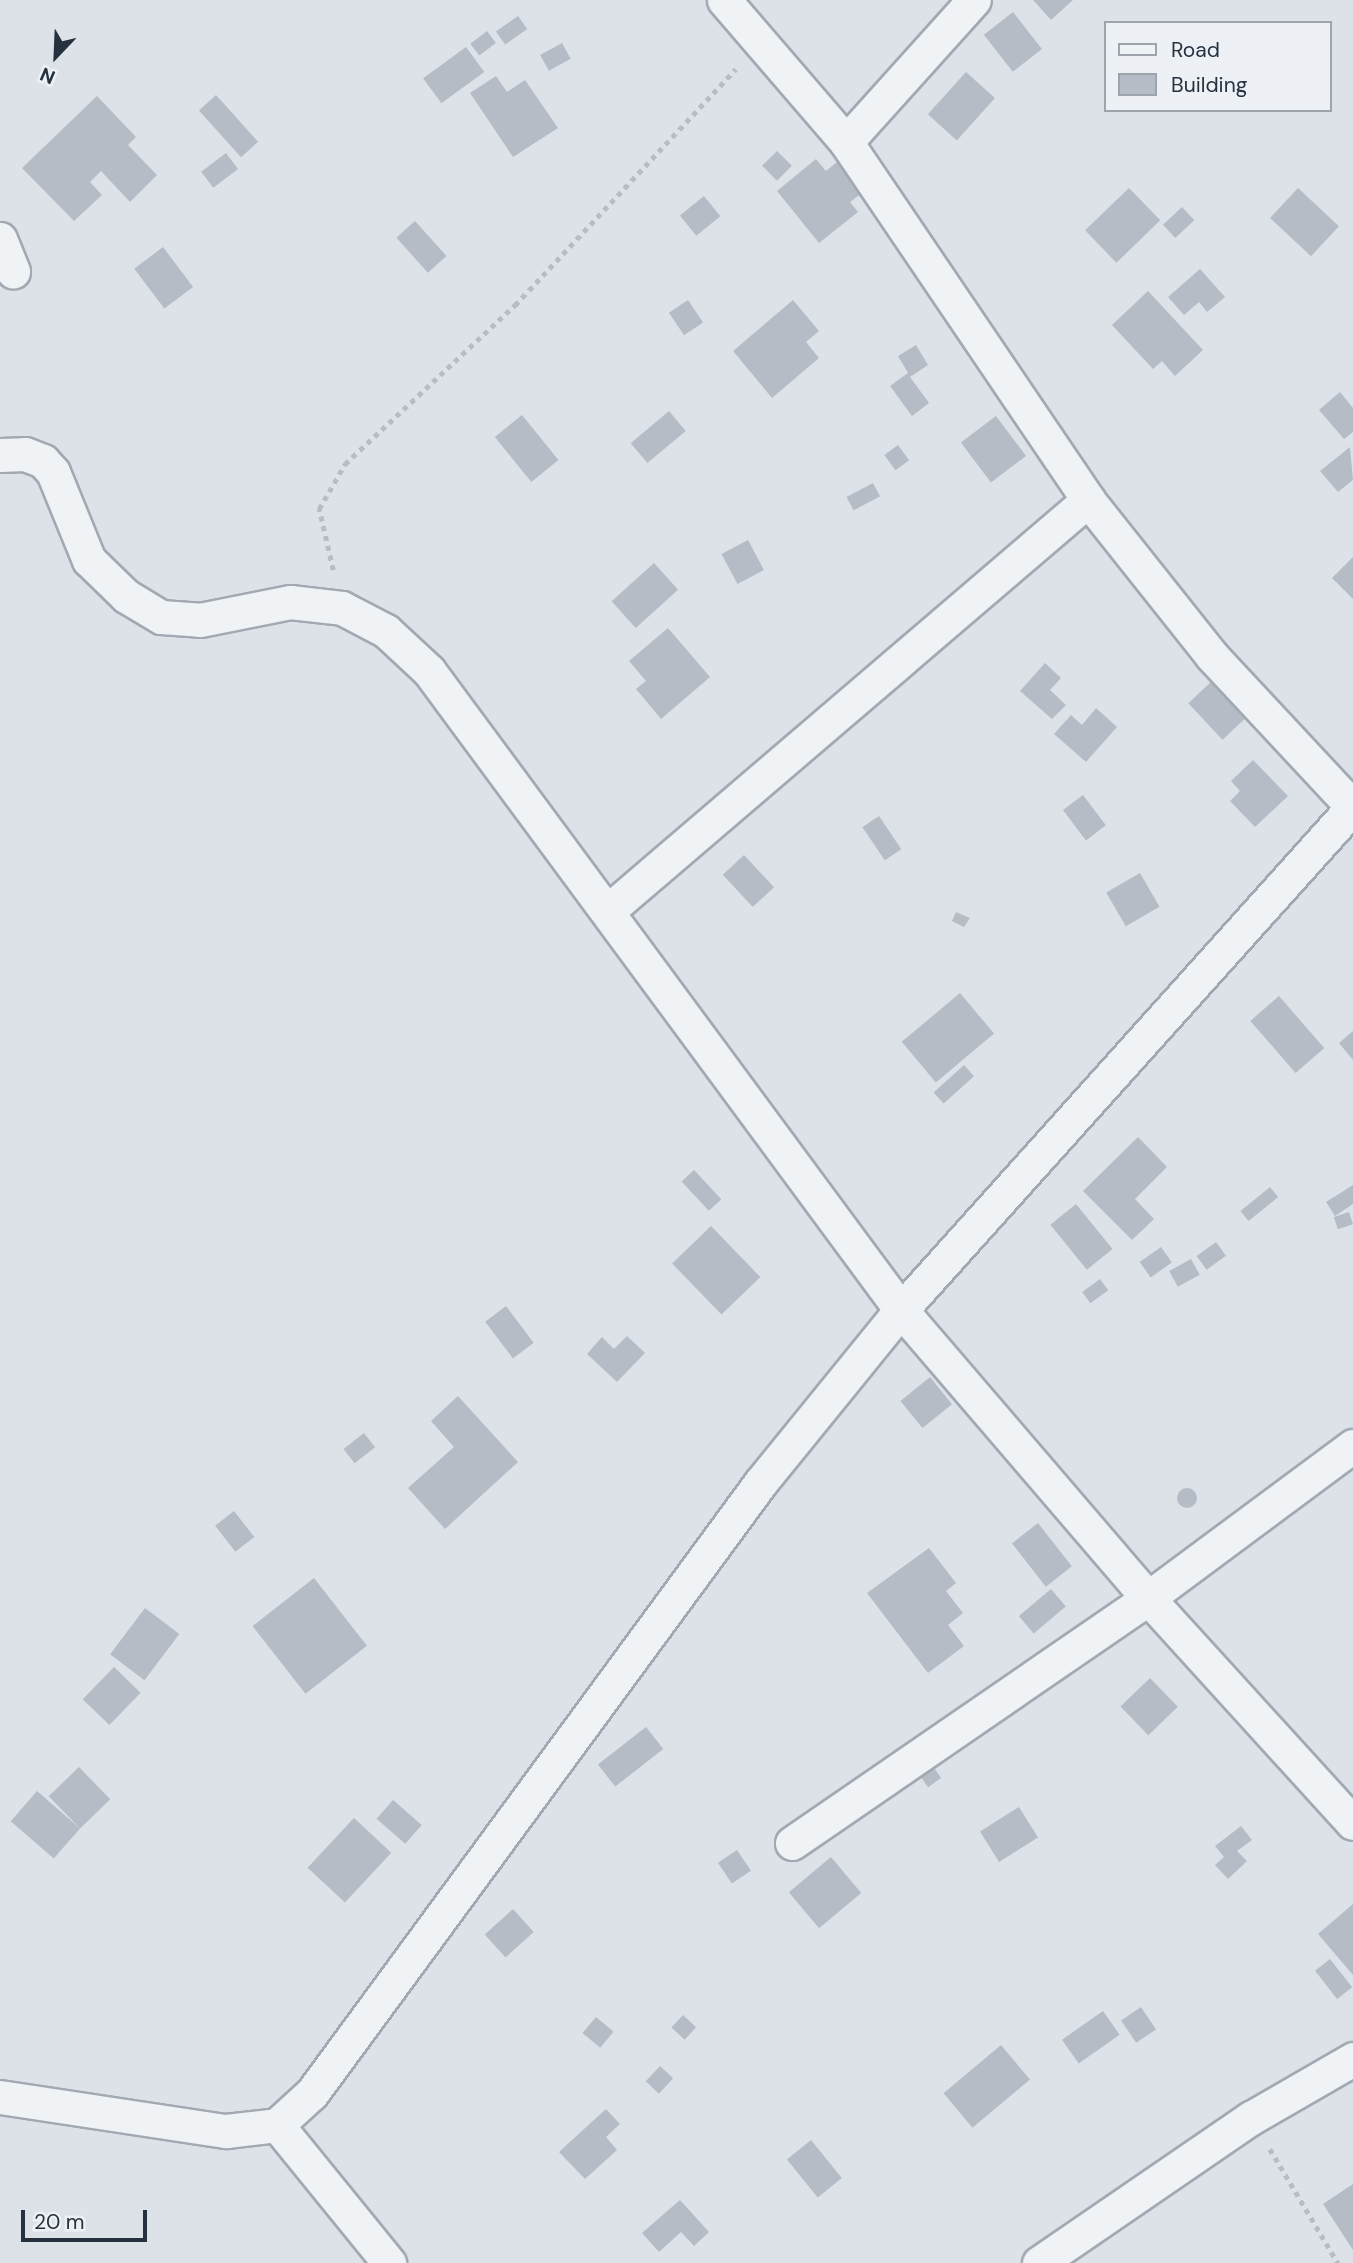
<!DOCTYPE html>
<style>
body{margin:0}
#map{position:relative;width:1353px;height:2263px;overflow:hidden;background:#dde2e8;font-family:"DM Sans",sans-serif}
div>[style]{position:absolute}
.building>*{inset:0;background:#b5bcc5;transform-origin:0 0}
.round{border-radius:50%}
.path>*{height:4.5px;margin-top:-2.25px;transform-origin:0;background:repeating-linear-gradient(90deg,#b7bdc3 0 5px,transparent 0 10px)}
.roads{filter:drop-shadow(2px 0 #a2a9b2) drop-shadow(-2px 0 #a2a9b2) drop-shadow(0 2px #a2a9b2) drop-shadow(0 -2px #a2a9b2)}
.street>*{height:33px;margin:-16.5px;padding:0 16.5px;transform-origin:16.5px;border-radius:16.5px;background:#f0f3f6}
span{translate:-50% -50%;white-space:nowrap;text-align:center;line-height:1.15;-webkit-text-stroke:5px #edf1f5;paint-order:stroke}
.legend{position:absolute;left:1104px;top:21px;width:228px;height:91px;box-sizing:border-box;background:#edf1f5;border:2px solid #9da4ac;margin:0;padding:9px 12px;list-style:none;font-size:21px;color:#26313f}
.legend li{display:flex;align-items:center;gap:14px;height:35px}
.legend b{width:35px;border:2px solid #9da4ac}
.north{position:absolute;left:21px;top:21px;width:70px;height:70px;-webkit-text-stroke:5px #edf1f5;paint-order:stroke;rotate:203deg;font-size:19px;font-weight:700;line-height:28px;text-align:center;color:#26313f}
.north::after{content:'';display:block;margin:auto;width:24px;height:32px;background:#26313f;clip-path:polygon(50% 0,100% 100%,50% 72%,0 100%)}
.scale{position:absolute;left:21px;top:2210px;width:126px;height:32px;box-sizing:border-box;border:4px solid #26313f;border-top:0;padding-left:9px;font-size:21px;line-height:24px;white-space:nowrap;color:#26313f;-webkit-text-stroke:5px #edf1f5;paint-order:stroke}
</style>
<div id="map">
<div class="building">
<i style="clip-path:polygon(1033px 0,1073px 0,1051px 20px)"></i>
<i style="left:1013px;top:12px;width:47px;height:37px;rotate:52deg"></i>
<i style="left:518px;top:16px;width:16px;height:27px;rotate:55deg"></i>
<i style="left:487px;top:31px;width:15px;height:21px;rotate:53deg"></i>
<i style="left:562px;top:43px;width:18px;height:25px;rotate:61deg"></i>
<i style="left:466px;top:47px;width:31px;height:53px;rotate:54deg"></i>
<i style="left:966px;top:72px;width:39px;height:57px;rotate:42deg"></i>
<i style="clip-path:polygon(496px 76px,507px 92px,525px 80px,558px 128px,513px 157px,470px 93px)"></i>
<i style="left:216px;top:95px;width:63px;height:23px;rotate:48deg"></i>
<i style="clip-path:polygon(97px 96px,136px 137px,128px 145px,157px 175px,130px 202px,101px 171px,90px 182px,102px 195px,74px 221px,22px 168px)"></i>
<i style="left:777px;top:151px;width:21px;height:21px;rotate:45deg"></i>
<i style="left:226px;top:153px;width:20px;height:31px;rotate:53deg"></i>
<i style="clip-path:polygon(816px 159px,826px 171px,837px 162px,862px 193px,850px 202px,858px 212px,819px 243px,777px 191px)"></i>
<i style="left:1129px;top:188px;width:45px;height:61px;rotate:46deg"></i>
<i style="left:1298px;top:188px;width:56px;height:41px;rotate:43deg"></i>
<i style="left:704px;top:196px;width:26px;height:31px;rotate:51deg"></i>
<i style="left:1182px;top:207px;width:18px;height:26px;rotate:47deg"></i>
<i style="left:415px;top:221px;width:47px;height:25px;rotate:48deg"></i>
<i style="left:163px;top:247px;width:50px;height:36px;rotate:53deg"></i>
<i style="clip-path:polygon(1200px 269px,1225px 297px,1207px 312px,1199px 302px,1184px 315px,1168px 297px)"></i>
<i style="clip-path:polygon(1148px 291px,1203px 350px,1175px 376px,1162px 361px,1153px 369px,1112px 325px)"></i>
<i style="left:688px;top:300px;width:27px;height:23px;rotate:56deg"></i>
<i style="clip-path:polygon(793px 300px,819px 331px,806px 342px,819px 358px,772px 398px,733px 351px)"></i>
<i style="clip-path:polygon(916px 345px,928px 365px,910px 377px,929px 403px,912px 416px,890px 386px,908px 373px,898px 356px)"></i>
<i style="clip-path:polygon(1340px 392px,1353px 408px,1353px 432px,1344px 439px,1319px 410px)"></i>
<i style="left:669px;top:411px;width:26px;height:50px;rotate:50deg"></i>
<i style="left:522px;top:415px;width:58px;height:35px;rotate:51deg"></i>
<i style="left:996px;top:416px;width:50px;height:44px;rotate:53deg"></i>
<i style="left:898px;top:445px;width:19px;height:17px;rotate:54deg"></i>
<i style="clip-path:polygon(1350px 447px,1353px 480px,1338px 492px,1320px 471px)"></i>
<i style="left:873px;top:483px;width:15px;height:30px;rotate:62deg"></i>
<i style="left:748px;top:540px;width:34px;height:30px;rotate:62deg"></i>
<i style="clip-path:polygon(1353px 557px,1353px 599px,1332px 578px)"></i>
<i style="left:654px;top:563px;width:36px;height:57px;rotate:48deg"></i>
<i style="clip-path:polygon(668px 628px,710px 677px,661px 719px,636px 689px,646px 681px,629px 661px)"></i>
<i style="clip-path:polygon(1045px 663px,1061px 678px,1050px 690px,1066px 705px,1052px 719px,1020px 691px)"></i>
<i style="left:1211px;top:682px;width:50px;height:31px;rotate:47deg"></i>
<i style="clip-path:polygon(1096px 708px,1117px 727px,1086px 762px,1054px 734px,1071px 715px,1082px 725px)"></i>
<i style="clip-path:polygon(1253px 760px,1288px 796px,1255px 827px,1230px 801px,1240px 791px,1231px 781px)"></i>
<i style="left:1083px;top:795px;width:38px;height:25px;rotate:53deg"></i>
<i style="left:879px;top:816px;width:40px;height:20px;rotate:56deg"></i>
<i style="left:744px;top:855px;width:44px;height:29px;rotate:47deg"></i>
<i style="left:1140px;top:873px;width:39px;height:39px;rotate:60deg"></i>
<i style="clip-path:polygon(956px 912px,970px 918px,964px 927px,952px 921px)"></i>
<i style="left:960px;top:993px;width:53px;height:76px;rotate:50deg"></i>
<i style="left:1279px;top:996px;width:69px;height:38px;rotate:49deg"></i>
<i style="clip-path:polygon(1353px 1031px,1353px 1060px,1339px 1043px)"></i>
<i style="left:964px;top:1065px;width:15px;height:41px;rotate:48deg"></i>
<i style="clip-path:polygon(1138px 1137px,1167px 1167px,1135px 1199px,1154px 1219px,1132px 1240px,1083px 1191px)"></i>
<i style="left:694px;top:1170px;width:40px;height:17px;rotate:47deg"></i>
<i style="clip-path:polygon(1353px 1185px,1353px 1204px,1335px 1216px,1326px 1202px)"></i>
<i style="left:1270px;top:1187px;width:13px;height:38px;rotate:51deg"></i>
<i style="left:1076px;top:1204px;width:58px;height:33px;rotate:51deg"></i>
<i style="left:1349px;top:1212px;width:13px;height:16px;rotate:72deg"></i>
<i style="left:711px;top:1226px;width:71px;height:54px;rotate:46deg"></i>
<i style="left:1216px;top:1242px;width:17px;height:24px;rotate:54deg"></i>
<i style="left:1161px;top:1247px;width:19px;height:26px;rotate:55deg"></i>
<i style="left:1191px;top:1259px;width:18px;height:25px;rotate:61deg"></i>
<i style="left:1100px;top:1279px;width:14px;height:22px;rotate:54deg"></i>
<i style="left:506px;top:1306px;width:46px;height:26px;rotate:53deg"></i>
<i style="clip-path:polygon(627px 1336px,645px 1353px,617px 1382px,587px 1354px,602px 1337px,614px 1349px)"></i>
<i style="left:930px;top:1377px;width:35px;height:38px;rotate:51deg"></i>
<i style="clip-path:polygon(458px 1396px,518px 1462px,445px 1529px,408px 1488px,454px 1447px,431px 1421px)"></i>
<i style="left:364px;top:1433px;width:18px;height:26px;rotate:52deg"></i>
<i class="round" style="left:1177px;top:1488px;width:20px;height:20px"></i>
<i style="left:234px;top:1511px;width:33px;height:24px;rotate:52deg"></i>
<i style="left:1038px;top:1523px;width:55px;height:33px;rotate:52deg"></i>
<i style="clip-path:polygon(929px 1548px,956px 1583px,946px 1591px,963px 1613px,948px 1625px,964px 1646px,928px 1673px,867px 1593px)"></i>
<i style="left:314px;top:1578px;width:86px;height:78px;rotate:52deg"></i>
<i style="left:1051px;top:1589px;width:23px;height:42px;rotate:50deg"></i>
<i style="left:145px;top:1608px;width:43px;height:58px;rotate:37deg"></i>
<i style="left:114px;top:1667px;width:37px;height:45px;rotate:44deg"></i>
<i style="left:1150px;top:1678px;width:40px;height:41px;rotate:46deg"></i>
<i style="left:646px;top:1727px;width:28px;height:61px;rotate:52deg"></i>
<i style="left:932px;top:1765px;width:16px;height:16px;rotate:55deg"></i>
<i style="left:79px;top:1767px;width:45px;height:42px;rotate:46deg"></i>
<i style="left:37px;top:1791px;width:57px;height:40px;rotate:41deg"></i>
<i style="left:393px;top:1800px;width:38px;height:25px;rotate:41deg"></i>
<i style="left:1019px;top:1807px;width:36px;height:46px;rotate:58deg"></i>
<i style="left:354px;top:1818px;width:51px;height:68px;rotate:43deg"></i>
<i style="clip-path:polygon(1241px 1826px,1252px 1840px,1237px 1851px,1247px 1861px,1228px 1879px,1215px 1865px,1224px 1857px,1215px 1846px)"></i>
<i style="left:737px;top:1850px;width:25px;height:23px;rotate:56deg"></i>
<i style="left:831px;top:1857px;width:47px;height:55px;rotate:50deg"></i>
<i style="clip-path:polygon(1353px 1904px,1353px 1975px,1318px 1934px)"></i>
<i style="left:513px;top:1909px;width:31px;height:38px;rotate:48deg"></i>
<i style="left:1330px;top:1959px;width:36px;height:19px;rotate:52deg"></i>
<i style="left:1141px;top:2007px;width:27px;height:24px;rotate:56deg"></i>
<i style="left:1103px;top:2011px;width:29px;height:50px;rotate:55deg"></i>
<i style="left:683px;top:2015px;width:18px;height:17px;rotate:43deg"></i>
<i style="left:596px;top:2017px;width:23px;height:21px;rotate:40deg"></i>
<i style="left:1001px;top:2045px;width:45px;height:75px;rotate:50deg"></i>
<i style="left:660px;top:2066px;width:18px;height:21px;rotate:43deg"></i>
<i style="clip-path:polygon(606px 2109px,620px 2124px,606px 2137px,617px 2150px,585px 2179px,559px 2152px)"></i>
<i style="left:811px;top:2140px;width:49px;height:31px;rotate:51deg"></i>
<i style="clip-path:polygon(1353px 2184px,1353px 2250px,1323px 2204px)"></i>
<i style="clip-path:polygon(680px 2200px,709px 2232px,694px 2246px,681px 2232px,659px 2252px,642px 2233px)"></i>
</div>
<div class="path">
<i style="left:333px;top:570px;width:63px;rotate:-102.9deg"></i>
<i style="left:319px;top:509px;width:52px;rotate:-60deg"></i>
<i style="left:345px;top:464px;width:233px;rotate:-43.1deg"></i>
<i style="left:515px;top:305px;width:323px;rotate:-46.9deg"></i>
<i style="left:1270px;top:2149px;width:133px;rotate:59.2deg"></i>
</div>
<div class="roads">
<div class="street">
<i style="left:724px;top:0;width:187px;rotate:49.3deg"></i>
<i style="left:846px;top:142px;width:432px;rotate:55.9deg"></i>
<i style="left:1088px;top:500px;width:199px;rotate:51.5deg"></i>
<i style="left:1212px;top:656px;width:207px;rotate:47deg"></i>
<i style="left:846px;top:142px;width:191px;rotate:-48deg"></i>
<i style="left:0;top:239px;width:35px;rotate:68deg"></i>
<i style="left:0;top:455px;width:25px;rotate:-2deg"></i>
<i style="left:25px;top:454px;width:19px;rotate:21deg"></i>
<i style="left:43px;top:461px;width:15px;rotate:48deg"></i>
<i style="left:53px;top:472px;width:95px;rotate:67.8deg"></i>
<i style="left:89px;top:560px;width:52px;rotate:44.2deg"></i>
<i style="left:126px;top:596px;width:41px;rotate:31deg"></i>
<i style="left:161px;top:617px;width:39px;rotate:4deg"></i>
<i style="left:200px;top:620px;width:92px;rotate:-11.3deg"></i>
<i style="left:290px;top:602px;width:52px;rotate:6.6deg"></i>
<i style="left:342px;top:608px;width:50px;rotate:27.6deg"></i>
<i style="left:386px;top:631px;width:59px;rotate:42.9deg"></i>
<i style="left:429px;top:671px;width:794px;rotate:53.55deg"></i>
<i style="left:901px;top:1310px;width:379px;rotate:49.4deg"></i>
<i style="left:1148px;top:1598px;width:304px;rotate:47.7deg"></i>
<i style="left:609px;top:910px;width:631px;rotate:-40.56deg"></i>
<i style="left:792px;top:1843px;width:432px;rotate:-34.5deg"></i>
<i style="left:1148px;top:1598px;width:255px;rotate:-36.6deg"></i>
<i style="left:0;top:2097px;width:229px;rotate:8.6deg"></i>
<i style="left:226px;top:2131px;width:51px;rotate:-6.7deg"></i>
<i style="left:277px;top:2125px;width:47px;rotate:-42.4deg"></i>
<i style="left:312px;top:2093px;width:758px;rotate:-53.69deg"></i>
<i style="left:761px;top:1482px;width:222px;rotate:-50.9deg"></i>
<i style="left:901px;top:1310px;width:676px;rotate:-48.06deg"></i>
<i style="left:277px;top:2125px;width:178px;rotate:50.9deg"></i>
<i style="left:1039px;top:2263px;width:257px;rotate:-34.4deg"></i>
<i style="left:1251px;top:2118px;width:118px;rotate:-30deg"></i>
</div>
</div>
<ul class="legend">
<li><b style="height:9px;background:#f0f3f6"></b>Road</li>
<li><b style="height:19px;background:#b5bcc5"></b>Building</li>
</ul>
<div class="north">N</div>
<div class="scale">20 m</div>
</div>
